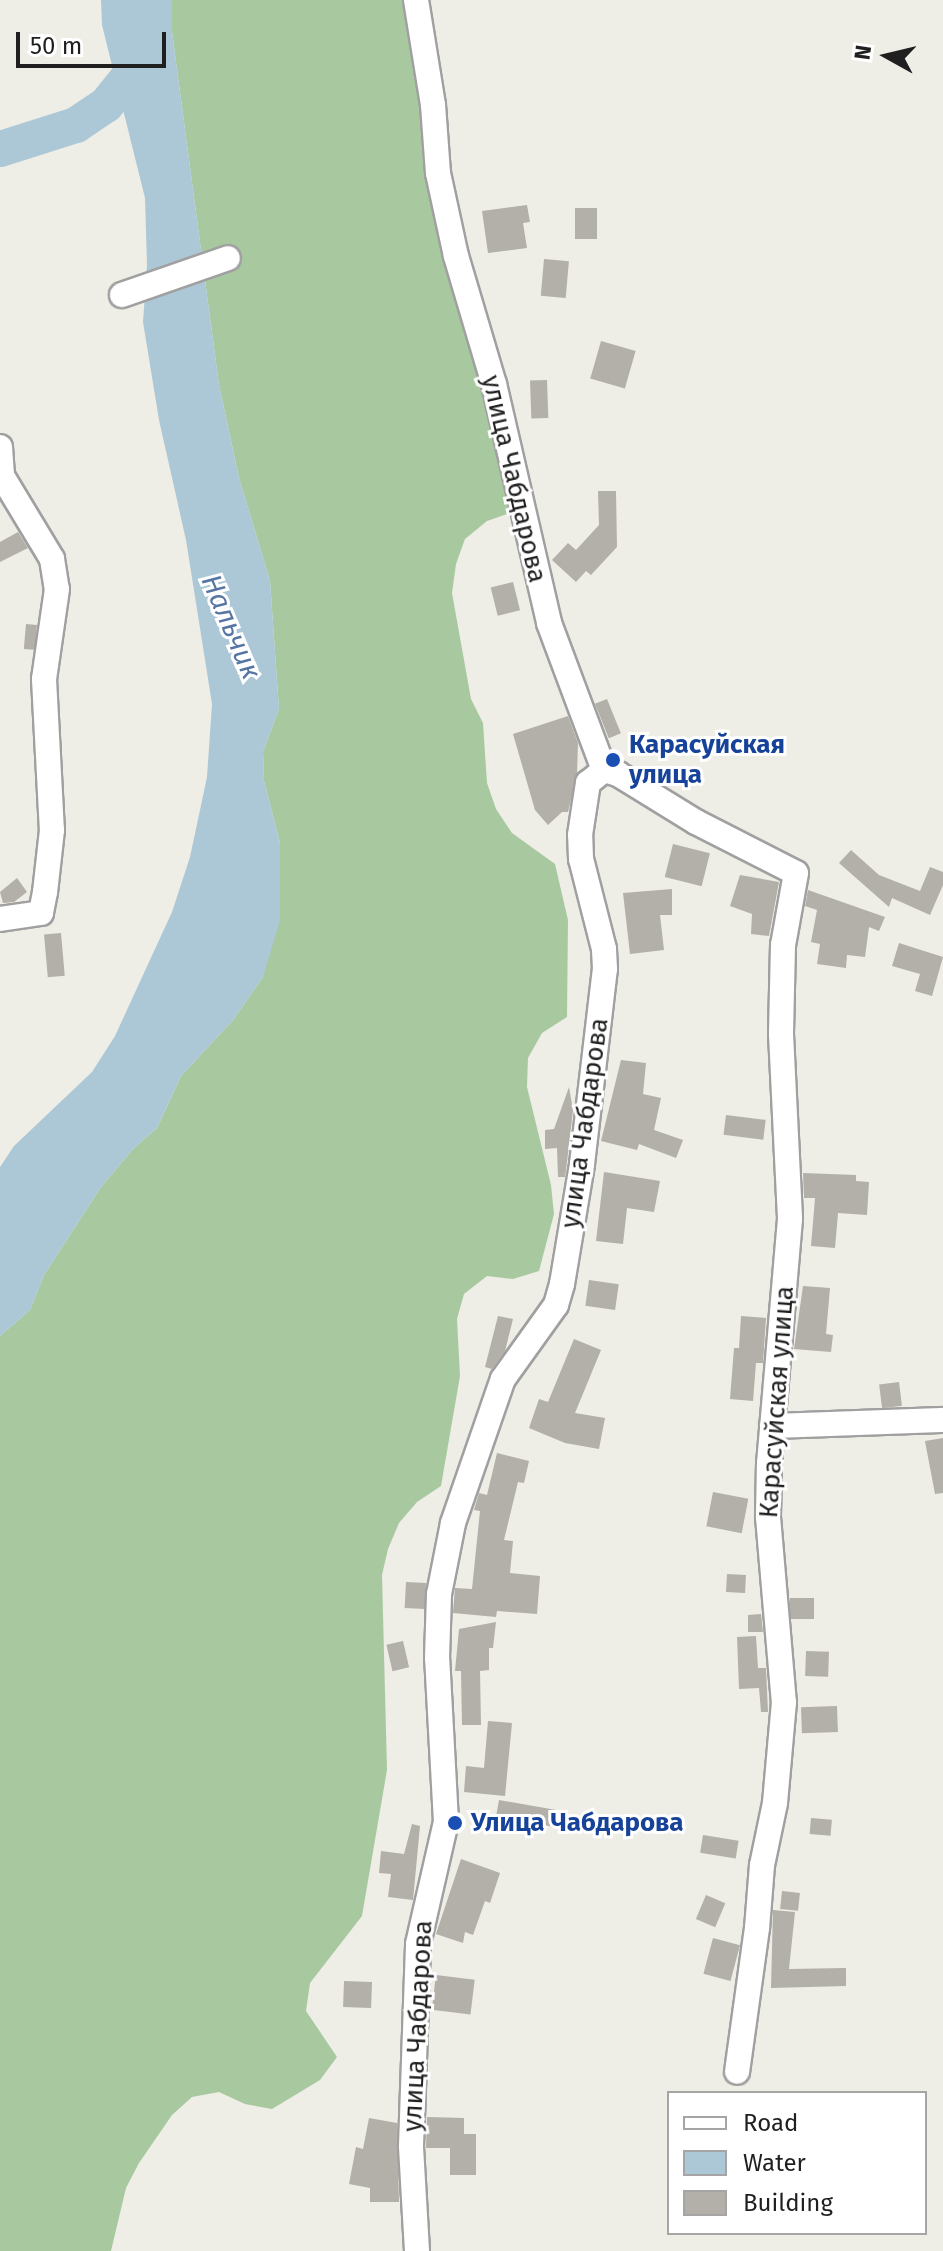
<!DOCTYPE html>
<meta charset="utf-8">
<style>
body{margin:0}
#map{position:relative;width:943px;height:2251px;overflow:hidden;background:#eeede6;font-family:"Fira Sans",sans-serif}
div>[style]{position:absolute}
.forest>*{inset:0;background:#a8c9a0}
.water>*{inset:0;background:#acc8d7}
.river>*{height:36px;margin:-18px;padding:0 18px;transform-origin:18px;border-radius:18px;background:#acc8d7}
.building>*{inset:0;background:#b3afa9;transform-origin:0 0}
.roads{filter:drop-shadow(2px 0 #a0a0a0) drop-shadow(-2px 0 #a0a0a0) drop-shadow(0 2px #a0a0a0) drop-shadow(0 -2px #a0a0a0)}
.minor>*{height:24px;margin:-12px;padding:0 12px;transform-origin:12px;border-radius:12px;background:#fff}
.dots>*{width:22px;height:22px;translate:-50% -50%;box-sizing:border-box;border:4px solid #fff;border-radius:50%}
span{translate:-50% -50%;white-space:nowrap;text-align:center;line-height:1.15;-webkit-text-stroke:6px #fff;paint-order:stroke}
.street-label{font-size:26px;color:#1f1f1f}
.transit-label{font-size:26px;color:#164399;font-weight:700}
.left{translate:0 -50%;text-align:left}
.water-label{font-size:28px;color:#5775a3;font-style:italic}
.legend{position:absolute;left:667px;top:2091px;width:260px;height:144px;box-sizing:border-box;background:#fff;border:2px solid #a5a5a5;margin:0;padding:10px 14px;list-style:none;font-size:24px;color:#1f1f1f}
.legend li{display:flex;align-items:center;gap:16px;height:40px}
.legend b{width:40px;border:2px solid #a5a5a5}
.north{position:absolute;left:847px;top:16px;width:80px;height:80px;-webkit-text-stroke:6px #fff;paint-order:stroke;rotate:278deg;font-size:22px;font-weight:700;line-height:32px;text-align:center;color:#1f1f1f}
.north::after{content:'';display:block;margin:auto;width:28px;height:36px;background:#1f1f1f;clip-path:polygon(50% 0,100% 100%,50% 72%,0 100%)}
.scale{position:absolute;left:16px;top:32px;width:150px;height:36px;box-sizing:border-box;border:4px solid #1f1f1f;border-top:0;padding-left:10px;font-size:24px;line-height:28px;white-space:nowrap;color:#1f1f1f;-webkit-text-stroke:6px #fff;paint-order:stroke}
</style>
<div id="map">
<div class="forest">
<i style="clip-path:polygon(172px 0,416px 0,522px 509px,487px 521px,465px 539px,456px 564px,452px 593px,471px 699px,483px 723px,487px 783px,496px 809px,512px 833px,555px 864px,568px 920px,567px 1017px,542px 1033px,528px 1058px,527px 1087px,551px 1185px,554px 1214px,539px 1271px,513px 1279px,487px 1276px,464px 1294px,457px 1319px,460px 1376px,441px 1486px,417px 1502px,399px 1523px,388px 1549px,382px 1575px,387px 1770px,362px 1916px,310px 1983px,306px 2011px,337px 2057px,320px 2080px,272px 2109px,245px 2104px,219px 2092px,192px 2097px,172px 2115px,139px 2163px,126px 2188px,111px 2251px,0 2251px,0 1336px,30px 1310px,44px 1275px,101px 1187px,133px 1149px,157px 1128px,181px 1076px,233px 1020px,263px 977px,280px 843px,264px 781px,263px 752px,279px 709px,270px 581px,239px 478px,219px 385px,172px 32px)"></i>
</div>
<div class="water">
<i style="clip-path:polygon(101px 0,172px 0,172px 32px,219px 385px,239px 478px,270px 581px,279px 709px,263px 752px,264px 781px,280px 843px,280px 920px,263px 977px,233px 1020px,181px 1076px,157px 1128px,133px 1149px,101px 1187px,44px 1275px,30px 1310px,0 1336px,0 1167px,14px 1146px,92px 1072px,115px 1036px,172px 912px,190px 857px,207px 777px,212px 704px,186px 540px,159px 420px,143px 322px,147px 265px,145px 198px,102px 25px)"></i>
</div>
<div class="river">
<i style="left:0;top:149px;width:80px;rotate:-17.5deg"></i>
<i style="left:76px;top:125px;width:36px;rotate:-34deg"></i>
<i style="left:106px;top:105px;width:67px;rotate:-51.1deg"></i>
</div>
<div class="building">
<i style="clip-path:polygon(527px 205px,530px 222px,523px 223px,527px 248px,488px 253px,482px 211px)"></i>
<i style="left:575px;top:208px;width:22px;height:31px"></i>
<i style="left:544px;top:259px;width:25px;height:37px;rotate:5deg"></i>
<i style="left:601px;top:341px;width:36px;height:39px;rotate:16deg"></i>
<i style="left:547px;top:380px;width:38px;height:17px;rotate:88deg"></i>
<i style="clip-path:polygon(598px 491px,616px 491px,617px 547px,591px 575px,586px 571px,576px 582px,552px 560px,568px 543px,576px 550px,599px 525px)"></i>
<i style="clip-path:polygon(18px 532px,28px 548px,0 562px,0 542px)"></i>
<i style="left:513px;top:582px;width:29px;height:23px;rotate:76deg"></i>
<i style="left:26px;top:624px;width:11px;height:25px;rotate:5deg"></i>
<i style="left:607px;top:699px;width:37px;height:13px;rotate:68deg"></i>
<i style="clip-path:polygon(568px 716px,578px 743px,577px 774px,568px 812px,562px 812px,548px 825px,535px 810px,513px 734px)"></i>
<i style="left:673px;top:844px;width:38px;height:34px;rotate:14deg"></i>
<i style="clip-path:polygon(851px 850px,879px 875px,920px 891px,930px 867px,943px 872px,943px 885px,930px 915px,892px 898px,889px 907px,839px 863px)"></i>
<i style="clip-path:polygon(740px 875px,779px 882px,769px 936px,751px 934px,752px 914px,730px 906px)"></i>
<i style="clip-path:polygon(17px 878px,27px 892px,14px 902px,3px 903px,0 892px)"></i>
<i style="clip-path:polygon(672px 889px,672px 915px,660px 915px,664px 950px,630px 954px,623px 893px)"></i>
<i style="clip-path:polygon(808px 890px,885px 917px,879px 931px,869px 927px,865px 957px,847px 955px,846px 968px,817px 964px,820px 944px,811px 942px,817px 910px,805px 906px)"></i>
<i style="left:61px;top:933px;width:43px;height:17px;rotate:85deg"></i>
<i style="clip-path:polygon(899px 943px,943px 957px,932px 996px,915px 991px,920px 974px,892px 966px)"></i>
<i style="clip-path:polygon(621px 1060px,646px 1063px,643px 1094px,661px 1098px,654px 1130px,683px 1140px,676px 1158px,639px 1144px,637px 1150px,601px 1141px)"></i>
<i style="clip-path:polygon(569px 1087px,573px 1110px,567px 1162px,565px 1177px,558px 1177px,557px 1148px,545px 1149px,545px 1130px,554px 1129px)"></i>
<i style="left:726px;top:1115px;width:40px;height:20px;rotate:7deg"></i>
<i style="clip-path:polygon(604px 1172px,660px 1181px,654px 1212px,627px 1208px,623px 1244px,596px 1241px)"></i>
<i style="clip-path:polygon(803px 1173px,856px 1175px,856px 1181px,869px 1182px,867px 1215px,838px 1213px,835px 1248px,811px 1246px,815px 1198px,804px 1198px)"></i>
<i style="left:589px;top:1280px;width:30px;height:26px;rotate:8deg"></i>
<i style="clip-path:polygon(803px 1286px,830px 1288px,826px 1334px,833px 1335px,831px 1352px,794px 1349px)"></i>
<i style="clip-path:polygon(498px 1316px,513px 1319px,505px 1351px,492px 1369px,485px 1367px)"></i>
<i style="clip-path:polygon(741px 1316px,766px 1318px,763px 1363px,756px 1363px,753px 1401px,730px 1399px,734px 1348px,739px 1348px)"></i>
<i style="clip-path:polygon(574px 1339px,601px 1350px,575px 1413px,605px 1418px,599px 1449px,565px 1443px,529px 1428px,539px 1399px,548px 1402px)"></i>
<i style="left:899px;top:1382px;width:24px;height:20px;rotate:83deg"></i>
<i style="clip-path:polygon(943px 1438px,943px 1493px,935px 1494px,925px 1441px)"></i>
<i style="clip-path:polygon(497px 1453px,529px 1461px,524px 1483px,518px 1482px,504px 1540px,513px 1541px,510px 1573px,540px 1576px,537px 1614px,497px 1611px,496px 1617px,453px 1613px,455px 1588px,472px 1589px,480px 1511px,474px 1510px,479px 1493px,487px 1495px)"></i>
<i style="left:713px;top:1492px;width:36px;height:35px;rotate:11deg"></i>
<i style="left:727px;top:1574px;width:19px;height:18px;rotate:3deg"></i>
<i style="left:406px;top:1582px;width:20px;height:26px;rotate:3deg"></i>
<i style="left:790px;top:1598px;width:24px;height:21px"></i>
<i style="clip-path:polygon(761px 1614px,763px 1632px,748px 1632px,748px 1615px)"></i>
<i style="clip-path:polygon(496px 1622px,493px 1648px,489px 1648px,489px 1670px,480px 1671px,481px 1725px,462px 1725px,461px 1671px,455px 1671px,459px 1629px)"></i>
<i style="clip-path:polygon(756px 1636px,758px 1668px,766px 1668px,768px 1712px,761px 1712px,759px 1688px,739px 1689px,737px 1637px)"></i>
<i style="left:403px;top:1641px;width:27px;height:17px;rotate:77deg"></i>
<i style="left:806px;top:1651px;width:23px;height:25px;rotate:2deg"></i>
<i style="left:837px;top:1706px;width:26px;height:36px;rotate:88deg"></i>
<i style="clip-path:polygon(488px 1721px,512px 1723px,505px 1796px,464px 1792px,466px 1766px,484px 1768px)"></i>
<i style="left:499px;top:1800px;width:58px;height:17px;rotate:10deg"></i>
<i style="left:811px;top:1818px;width:21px;height:16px;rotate:5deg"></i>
<i style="clip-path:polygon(412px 1824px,420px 1826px,413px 1900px,388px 1897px,391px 1874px,379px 1873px,381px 1851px,404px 1854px)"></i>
<i style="left:703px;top:1835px;width:36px;height:18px;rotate:9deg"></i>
<i style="clip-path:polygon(461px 1859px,500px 1873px,490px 1903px,485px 1901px,473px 1935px,465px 1932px,463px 1943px,436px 1934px)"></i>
<i style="left:782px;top:1891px;width:18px;height:18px;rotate:6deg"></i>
<i style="left:706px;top:1895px;width:21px;height:26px;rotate:23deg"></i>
<i style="clip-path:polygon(773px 1910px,795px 1912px,789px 1969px,846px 1968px,846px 1986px,771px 1988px)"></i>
<i style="left:713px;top:1938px;width:28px;height:37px;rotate:15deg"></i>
<i style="left:436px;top:1975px;width:39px;height:35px;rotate:7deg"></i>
<i style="left:344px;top:1981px;width:28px;height:26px;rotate:2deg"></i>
<i style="clip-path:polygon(427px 2117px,464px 2118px,464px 2134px,476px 2134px,476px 2175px,450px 2175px,450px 2148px,426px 2148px)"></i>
<i style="clip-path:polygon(369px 2118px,397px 2123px,399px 2202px,370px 2202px,370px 2188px,349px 2184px,356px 2147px,363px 2149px)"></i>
</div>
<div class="roads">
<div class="minor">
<i style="left:416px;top:0;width:106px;rotate:80.8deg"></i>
<i style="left:433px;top:105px;width:68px;rotate:85.8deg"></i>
<i style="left:438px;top:173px;width:85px;rotate:77.8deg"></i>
<i style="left:456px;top:256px;width:134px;rotate:73.5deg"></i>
<i style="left:494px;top:384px;width:245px;rotate:77deg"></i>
<i style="left:549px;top:623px;width:157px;rotate:69.5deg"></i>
<i style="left:122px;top:295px;width:112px;rotate:-19.2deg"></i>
<i style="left:0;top:447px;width:29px;rotate:86deg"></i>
<i style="left:2px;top:476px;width:97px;rotate:58.9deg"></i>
<i style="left:52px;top:559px;width:30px;rotate:81deg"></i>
<i style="left:57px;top:589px;width:91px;rotate:98.2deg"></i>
<i style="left:44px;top:679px;width:151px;rotate:87deg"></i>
<i style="left:52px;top:830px;width:62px;rotate:96.4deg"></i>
<i style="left:45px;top:892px;width:21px;rotate:101deg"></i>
<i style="left:41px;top:913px;width:41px;rotate:171.7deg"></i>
<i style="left:604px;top:770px;width:15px;rotate:16deg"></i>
<i style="left:618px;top:774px;width:92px;rotate:31.6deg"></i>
<i style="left:696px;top:822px;width:112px;rotate:27deg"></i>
<i style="left:796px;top:873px;width:73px;rotate:100.2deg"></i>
<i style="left:783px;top:945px;width:89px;rotate:91.3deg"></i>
<i style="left:781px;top:1034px;width:185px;rotate:87.2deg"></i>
<i style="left:790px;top:1219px;width:245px;rotate:94.9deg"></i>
<i style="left:769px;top:1463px;width:54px;rotate:91.1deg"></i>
<i style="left:768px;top:1517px;width:186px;rotate:85.1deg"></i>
<i style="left:784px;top:1702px;width:101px;rotate:95.1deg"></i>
<i style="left:775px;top:1803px;width:63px;rotate:101.8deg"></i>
<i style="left:762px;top:1865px;width:63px;rotate:94.5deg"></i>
<i style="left:757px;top:1928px;width:145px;rotate:97.9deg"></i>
<i style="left:772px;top:1426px;width:171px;rotate:-2deg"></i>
<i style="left:417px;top:2251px;width:105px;rotate:-93.3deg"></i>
<i style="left:411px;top:2146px;width:202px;rotate:-88deg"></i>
<i style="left:418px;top:1944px;width:125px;rotate:-77.1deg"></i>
<i style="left:446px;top:1822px;width:164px;rotate:-93.1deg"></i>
<i style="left:437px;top:1658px;width:64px;rotate:-88.2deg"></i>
<i style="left:439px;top:1594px;width:72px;rotate:-78.8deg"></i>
<i style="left:453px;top:1523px;width:152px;rotate:-70.9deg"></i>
<i style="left:503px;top:1379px;width:91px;rotate:-54.4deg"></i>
<i style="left:556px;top:1305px;width:22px;rotate:-74deg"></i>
<i style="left:562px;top:1284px;width:122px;rotate:-80.5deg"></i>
<i style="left:582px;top:1164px;width:196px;rotate:-83.3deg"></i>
<i style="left:605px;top:969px;width:20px;rotate:-93deg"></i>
<i style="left:604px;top:949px;width:93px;rotate:-104.3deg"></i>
<i style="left:581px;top:859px;width:24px;rotate:-92deg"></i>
<i style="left:580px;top:835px;width:53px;rotate:-81.3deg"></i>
<i style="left:588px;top:783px;width:21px;rotate:-39deg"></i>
</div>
</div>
<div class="dots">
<i style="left:613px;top:760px;background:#1a4fb4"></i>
<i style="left:455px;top:1823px;background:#1a4fb4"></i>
</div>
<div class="street-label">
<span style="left:514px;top:479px;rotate:77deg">улица Чабдарова</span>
<span style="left:585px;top:1123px;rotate:-82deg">улица Чабдарова</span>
<span style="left:777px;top:1402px;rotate:-86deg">Карасуйская улица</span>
<span style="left:418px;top:2026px;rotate:-87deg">улица Чабдарова</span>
</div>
<div class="transit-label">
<span class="left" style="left:629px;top:760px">Карасуйская<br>улица</span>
<span class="left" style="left:471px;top:1823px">Улица Чабдарова</span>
</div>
<div class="water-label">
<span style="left:231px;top:627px;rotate:67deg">Нальчик</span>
</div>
<ul class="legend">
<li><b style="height:10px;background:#fff"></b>Road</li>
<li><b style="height:22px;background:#acc8d7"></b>Water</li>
<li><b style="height:22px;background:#b3afa9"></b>Building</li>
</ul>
<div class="north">N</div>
<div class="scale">50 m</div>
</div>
